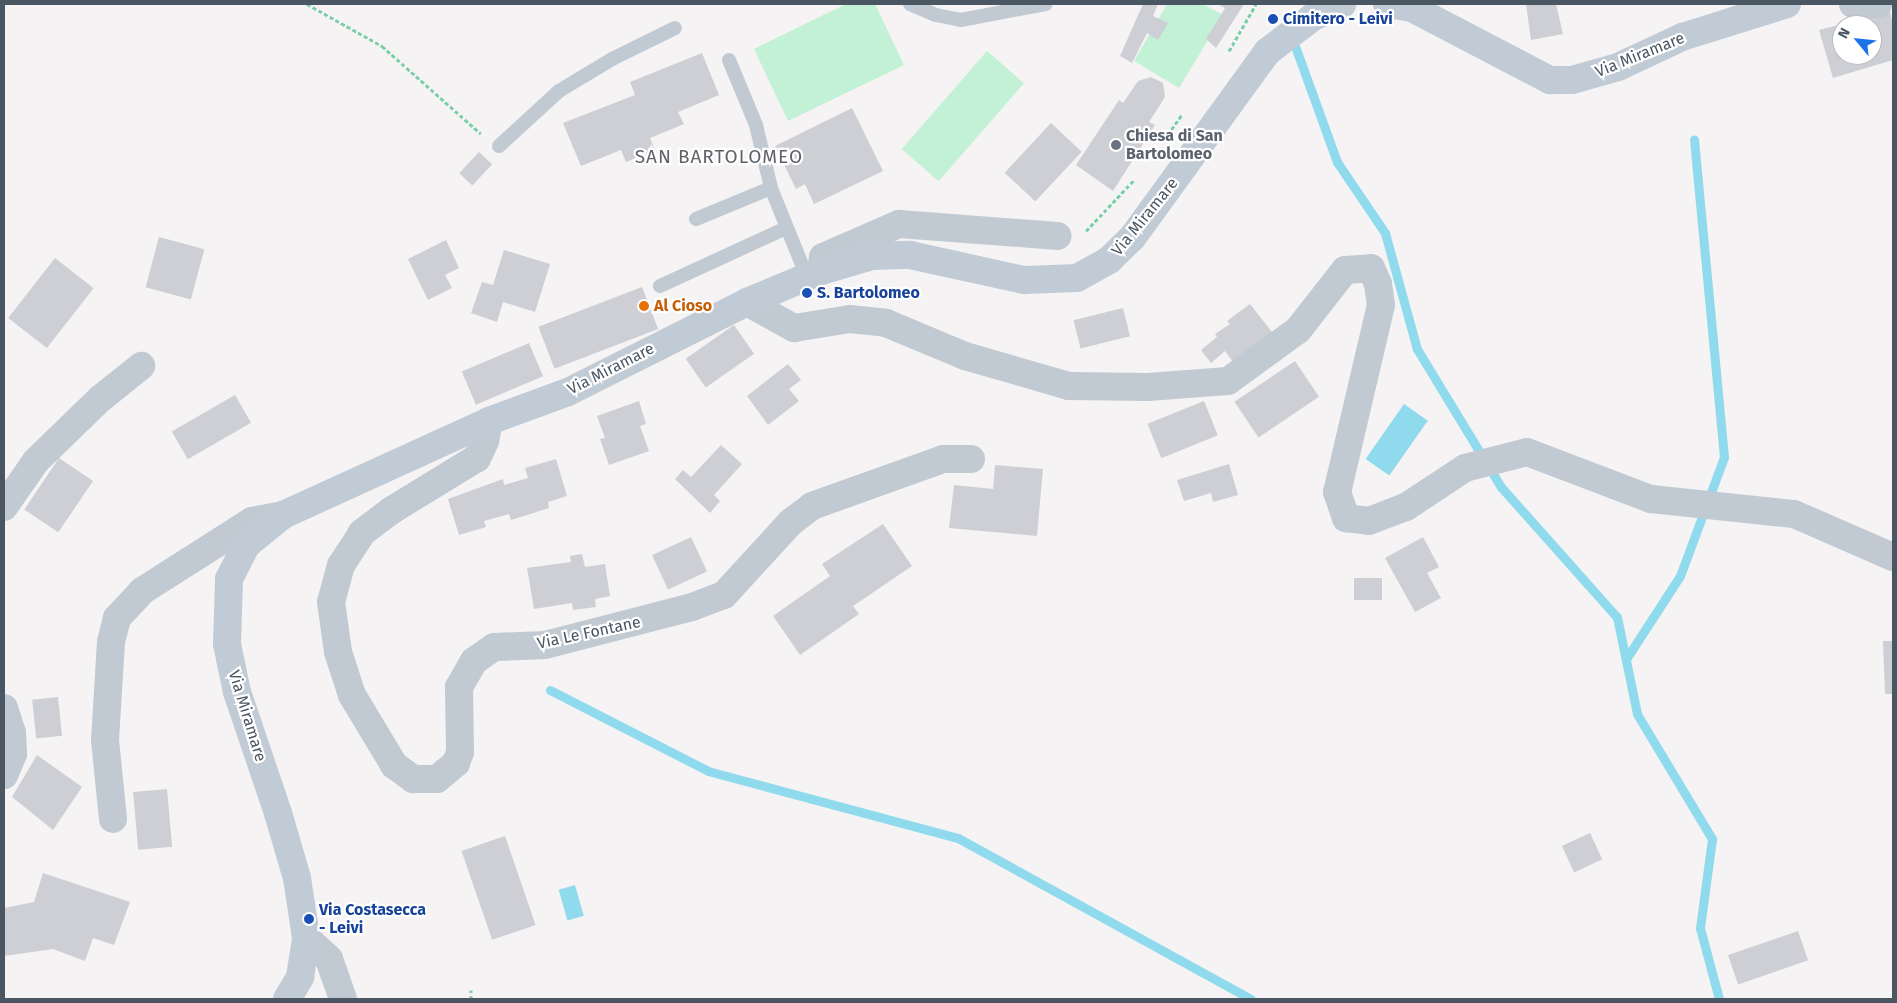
<!DOCTYPE html>
<style>
body{margin:0}
#map{position:relative;width:1897px;height:1003px;overflow:hidden;background:#f5f3f3;font-family:"Fira Sans",sans-serif}
div>[style]{position:absolute}
.green>*{inset:0;background:#c3f1d5;transform-origin:0 0}
.water>*{inset:0;background:#90daee;transform-origin:0 0}
.stream>*{height:9px;margin:-4.5px;padding:0 4.5px;transform-origin:4.5px;border-radius:4.5px;background:#90daee}
.building>*{inset:0;background:#cdcfd5;transform-origin:0 0}
.path>*{height:3px;margin-top:-1.5px;transform-origin:0;background:repeating-linear-gradient(90deg,#7ad0a6 0 4px,transparent 0 6.5px)}
.lane>*{height:14px;margin:-7px;padding:0 7px;transform-origin:7px;border-radius:7px;background:#c1cad2}
.street>*{height:28px;margin:-14px;padding:0 14px;transform-origin:14px;border-radius:14px;background:#c1cad2}
.secondary>*{height:28px;margin:-14px;padding:0 14px;transform-origin:14px;border-radius:14px;background:#c1cbd6}
.dots>*{width:14px;height:14px;translate:-50% -50%;box-sizing:border-box;border:2px solid #fff;border-radius:50%}
span{translate:-50% -50%;white-space:nowrap;text-align:center;line-height:1.15;-webkit-text-stroke:4.5px #fff;paint-order:stroke}
.transit-label{font-size:16px;color:#164399;font-weight:700}
.left{translate:0 -50%;text-align:left}
.street-label{font-size:16px;color:#4a5661}
.worship-label{font-size:16px;color:#5b616d;font-weight:700}
.food-label{font-size:16px;color:#c56008;font-weight:700}
.quarter-label{font-size:19px;color:#5f6368;letter-spacing:1px}
.frame{position:absolute;inset:0;border:5px solid #4a5661;pointer-events:none}
.north{position:absolute;left:1832px;top:15px;width:50px;height:50px;box-sizing:border-box;background:#fff;border:1px solid #b7bbc0;border-radius:50%;rotate:298deg;font-size:14px;font-weight:700;line-height:20px;text-align:center;color:#4a5661}
.north::after{content:'';display:block;margin:auto;width:18px;height:22px;background:#1a73e8;clip-path:polygon(50% 0,100% 100%,50% 72%,0 100%)}
</style>
<div id="map">
<div class="green">
<i style="clip-path:polygon(846px 4px,875px 4px,904px 65px,788px 121px,754px 49px)"></i>
<i style="clip-path:polygon(1167px 4px,1203px 4px,1223px 15px,1179px 88px,1134px 61px)"></i>
<i style="left:987px;top:51px;width:49px;height:130px;rotate:41deg"></i>
</div>
<div class="water">
<i style="left:1404px;top:404px;width:29px;height:67px;rotate:35deg"></i>
<i style="left:575px;top:885px;width:32px;height:17px;rotate:74deg"></i>
</div>
<div class="stream">
<i style="left:1295px;top:46px;width:123px;rotate:70.1deg"></i>
<i style="left:1337px;top:162px;width:86px;rotate:55.9deg"></i>
<i style="left:1385px;top:233px;width:120px;rotate:74.6deg"></i>
<i style="left:1417px;top:349px;width:162px;rotate:58.7deg"></i>
<i style="left:1501px;top:487px;width:174px;rotate:48.3deg"></i>
<i style="left:1617px;top:617px;width:99px;rotate:78.3deg"></i>
<i style="left:1637px;top:714px;width:146px;rotate:59deg"></i>
<i style="left:1712px;top:839px;width:90px;rotate:97.7deg"></i>
<i style="left:1700px;top:928px;width:73px;rotate:75deg"></i>
<i style="left:1626px;top:659px;width:99px;rotate:-57deg"></i>
<i style="left:1680px;top:576px;width:127px;rotate:-69.7deg"></i>
<i style="left:1724px;top:457px;width:319px;rotate:-95.4deg"></i>
<i style="left:550px;top:690px;width:178px;rotate:27.1deg"></i>
<i style="left:708px;top:771px;width:259px;rotate:15deg"></i>
<i style="left:958px;top:838px;width:334px;rotate:28.8deg"></i>
</div>
<div class="building">
<i style="clip-path:polygon(1143px 4px,1158px 4px,1153px 16px,1168px 23px,1158px 40px,1147px 33px,1132px 63px,1120px 56px)"></i>
<i style="clip-path:polygon(1217px 4px,1244px 4px,1216px 48px,1206px 39px,1225px 8px)"></i>
<i style="clip-path:polygon(1526px 4px,1556px 4px,1563px 34px,1531px 40px)"></i>
<i style="clip-path:polygon(1890px 12px,1893px 24px,1893px 60px,1833px 78px,1819px 30px,1842px 24px,1842px 55px,1872px 55px,1872px 25px,1842px 24px)"></i>
<i style="clip-path:polygon(702px 53px,719px 95px,678px 112px,684px 124px,650px 138px,655px 150px,626px 162px,621px 150px,581px 166px,563px 123px,635px 95px,630px 82px)"></i>
<i style="clip-path:polygon(1151px 77px,1163px 83px,1165px 97px,1149px 122px,1155px 125px,1113px 191px,1076px 165px,1119px 100px,1123px 103px,1138px 81px)"></i>
<i style="clip-path:polygon(852px 108px,883px 171px,814px 204px,805px 184px,796px 189px,775px 146px)"></i>
<i style="left:1051px;top:123px;width:42px;height:68px;rotate:43deg"></i>
<i style="left:479px;top:152px;width:18px;height:29px;rotate:43deg"></i>
<i style="left:159px;top:237px;width:47px;height:52px;rotate:15deg"></i>
<i style="clip-path:polygon(446px 240px,459px 268px,445px 275px,452px 288px,428px 300px,408px 259px)"></i>
<i style="clip-path:polygon(504px 250px,550px 264px,535px 312px,503px 302px,497px 322px,471px 313px,482px 282px,493px 285px)"></i>
<i style="left:55px;top:258px;width:49px;height:76px;rotate:38deg"></i>
<i style="left:642px;top:287px;width:45px;height:111px;rotate:69deg"></i>
<i style="clip-path:polygon(1250px 304px,1276px 337px,1233px 362px,1225px 351px,1211px 363px,1201px 350px,1217px 337px,1215px 334px,1230px 324px,1227px 321px)"></i>
<i style="left:1123px;top:308px;width:29px;height:51px;rotate:76deg"></i>
<i style="left:734px;top:325px;width:35px;height:59px;rotate:55deg"></i>
<i style="left:529px;top:343px;width:36px;height:73px;rotate:67deg"></i>
<i style="left:1295px;top:361px;width:43px;height:73px;rotate:56deg"></i>
<i style="clip-path:polygon(788px 364px,801px 380px,789px 389px,799px 401px,768px 425px,747px 396px)"></i>
<i style="left:235px;top:395px;width:32px;height:73px;rotate:60deg"></i>
<i style="clip-path:polygon(639px 401px,646px 424px,640px 426px,649px 451px,609px 465px,600px 439px,605px 438px,597px 416px)"></i>
<i style="left:1204px;top:401px;width:37px;height:61px;rotate:68deg"></i>
<i style="clip-path:polygon(721px 445px,742px 464px,714px 495px,720px 501px,710px 513px,675px 479px,683px 470px,691px 477px)"></i>
<i style="left:59px;top:458px;width:41px;height:62px;rotate:34deg"></i>
<i style="clip-path:polygon(556px 459px,567px 496px,548px 502px,549px 508px,511px 520px,509px 514px,484px 521px,486px 527px,459px 535px,448px 499px,503px 479px,504px 485px,528px 478px,525px 468px)"></i>
<i style="clip-path:polygon(1229px 464px,1238px 495px,1213px 502px,1211px 493px,1184px 501px,1177px 480px)"></i>
<i style="clip-path:polygon(995px 465px,1043px 469px,1037px 536px,949px 528px,954px 485px,993px 489px)"></i>
<i style="clip-path:polygon(883px 524px,912px 566px,853px 606px,859px 614px,800px 655px,773px 616px,830px 576px,822px 564px)"></i>
<i style="left:691px;top:537px;width:38px;height:43px;rotate:65deg"></i>
<i style="clip-path:polygon(1423px 537px,1439px 567px,1427px 573px,1441px 598px,1415px 612px,1385px 558px)"></i>
<i style="clip-path:polygon(582px 554px,585px 567px,605px 564px,610px 596px,595px 599px,596px 607px,573px 610px,572px 603px,534px 609px,527px 568px,571px 562px,570px 556px)"></i>
<i style="left:1382px;top:578px;width:22px;height:28px;rotate:90deg"></i>
<i style="clip-path:polygon(1883px 641px,1893px 641px,1893px 694px,1885px 694px)"></i>
<i style="left:58px;top:697px;width:39px;height:26px;rotate:84deg"></i>
<i style="clip-path:polygon(37px 755px,82px 787px,53px 830px,12px 797px)"></i>
<i style="left:167px;top:789px;width:58px;height:34px;rotate:85deg"></i>
<i style="left:1590px;top:833px;width:29px;height:31px;rotate:65deg"></i>
<i style="left:505px;top:836px;width:94px;height:46px;rotate:71deg"></i>
<i style="clip-path:polygon(43px 873px,130px 902px,114px 945px,93px 938px,85px 961px,53px 949px,4px 956px,4px 908px,34px 902px)"></i>
<i style="left:1798px;top:931px;width:31px;height:74px;rotate:71deg"></i>
</div>
<div class="path">
<i style="left:307px;top:4px;width:86px;rotate:29.2deg"></i>
<i style="left:382px;top:46px;width:132px;rotate:41.6deg"></i>
<i style="left:1229px;top:51px;width:54px;rotate:-60.1deg"></i>
<i style="left:1164px;top:140px;width:32px;rotate:-55deg"></i>
<i style="left:1086px;top:231px;width:71px;rotate:-46.7deg"></i>
<i style="left:471px;top:999px;width:9px;rotate:-90deg"></i>
</div>
<div class="lane">
<i style="left:910px;top:4px;width:28px;rotate:23deg"></i>
<i style="left:936px;top:15px;width:25px;rotate:11deg"></i>
<i style="left:961px;top:20px;width:86px;rotate:-10.7deg"></i>
<i style="left:729px;top:60px;width:70px;rotate:67.4deg"></i>
<i style="left:756px;top:125px;width:65px;rotate:76.6deg"></i>
<i style="left:771px;top:188px;width:96px;rotate:68deg"></i>
<i style="left:499px;top:146px;width:81px;rotate:-42.5deg"></i>
<i style="left:559px;top:91px;width:62px;rotate:-31.1deg"></i>
<i style="left:612px;top:59px;width:70px;rotate:-26.2deg"></i>
<i style="left:696px;top:219px;width:81px;rotate:-22.5deg"></i>
<i style="left:660px;top:286px;width:139px;rotate:-24.7deg"></i>
</div>
<div class="street">
<i style="left:1853px;top:4px;width:25px"></i>
<i style="left:821px;top:271px;width:14px;rotate:-82deg"></i>
<i style="left:823px;top:257px;width:83px;rotate:-23.5deg"></i>
<i style="left:899px;top:224px;width:159px;rotate:4.3deg"></i>
<i style="left:747px;top:302px;width:54px;rotate:29deg"></i>
<i style="left:794px;top:328px;width:57px;rotate:-9.1deg"></i>
<i style="left:850px;top:319px;width:36px;rotate:6deg"></i>
<i style="left:886px;top:323px;width:86px;rotate:22.7deg"></i>
<i style="left:965px;top:356px;width:108px;rotate:16.1deg"></i>
<i style="left:1069px;top:386px;width:79px;rotate:0.7deg"></i>
<i style="left:1148px;top:387px;width:80px;rotate:-4.3deg"></i>
<i style="left:1228px;top:381px;width:87px;rotate:-36.1deg"></i>
<i style="left:1298px;top:330px;width:76px;rotate:-51.9deg"></i>
<i style="left:1345px;top:270px;width:26px;rotate:-4deg"></i>
<i style="left:1371px;top:268px;width:17px;rotate:66deg"></i>
<i style="left:1378px;top:284px;width:21px;rotate:82deg"></i>
<i style="left:1381px;top:305px;width:192px;rotate:103.2deg"></i>
<i style="left:1337px;top:492px;width:28px;rotate:71deg"></i>
<i style="left:1346px;top:518px;width:23px;rotate:7deg"></i>
<i style="left:1369px;top:521px;width:40px;rotate:-21deg"></i>
<i style="left:1406px;top:507px;width:71px;rotate:-33.5deg"></i>
<i style="left:1465px;top:468px;width:64px;rotate:-14.5deg"></i>
<i style="left:1527px;top:452px;width:133px;rotate:20.8deg"></i>
<i style="left:1651px;top:499px;width:144px;rotate:6deg"></i>
<i style="left:1794px;top:514px;width:108px;rotate:23.5deg"></i>
<i style="left:489px;top:421px;width:20px;rotate:101deg"></i>
<i style="left:485px;top:441px;width:19px;rotate:115deg"></i>
<i style="left:477px;top:458px;width:100px;rotate:148.5deg"></i>
<i style="left:392px;top:510px;width:38px;rotate:143deg"></i>
<i style="left:362px;top:533px;width:38px;rotate:123deg"></i>
<i style="left:341px;top:565px;width:38px;rotate:105deg"></i>
<i style="left:331px;top:602px;width:50px;rotate:82deg"></i>
<i style="left:338px;top:652px;width:45px;rotate:72deg"></i>
<i style="left:352px;top:695px;width:82px;rotate:59deg"></i>
<i style="left:394px;top:765px;width:24px;rotate:36deg"></i>
<i style="left:413px;top:779px;width:24px"></i>
<i style="left:437px;top:779px;width:25px;rotate:-40deg"></i>
<i style="left:456px;top:763px;width:12px;rotate:-70deg"></i>
<i style="left:460px;top:752px;width:65px;rotate:-90.9deg"></i>
<i style="left:459px;top:687px;width:30px;rotate:-60deg"></i>
<i style="left:474px;top:661px;width:24px;rotate:-35deg"></i>
<i style="left:494px;top:647px;width:51px;rotate:-2.2deg"></i>
<i style="left:545px;top:645px;width:152px;rotate:-14.5deg"></i>
<i style="left:692px;top:607px;width:34px;rotate:-21deg"></i>
<i style="left:724px;top:595px;width:99px;rotate:-47.5deg"></i>
<i style="left:791px;top:522px;width:26px;rotate:-37deg"></i>
<i style="left:812px;top:506px;width:139px;rotate:-19.7deg"></i>
<i style="left:943px;top:459px;width:28px"></i>
<i style="left:4px;top:507px;width:56px;rotate:-55.2deg"></i>
<i style="left:36px;top:461px;width:89px;rotate:-44.1deg"></i>
<i style="left:100px;top:399px;width:53px;rotate:-38.8deg"></i>
<i style="left:4px;top:708px;width:26px;rotate:72deg"></i>
<i style="left:12px;top:733px;width:21px;rotate:87deg"></i>
<i style="left:13px;top:754px;width:23px;rotate:113deg"></i>
<i style="left:113px;top:819px;width:79px;rotate:-95.8deg"></i>
<i style="left:105px;top:740px;width:98px;rotate:-86.5deg"></i>
<i style="left:111px;top:642px;width:25px;rotate:-76deg"></i>
<i style="left:117px;top:618px;width:37px;rotate:-47deg"></i>
<i style="left:142px;top:591px;width:130px;rotate:-32.5deg"></i>
<i style="left:252px;top:521px;width:32px;rotate:-11deg"></i>
<i style="left:306px;top:938px;width:31px;rotate:42deg"></i>
<i style="left:329px;top:959px;width:42px;rotate:70.7deg"></i>
</div>
<div class="secondary">
<i style="left:1387px;top:4px;width:25px;rotate:9deg"></i>
<i style="left:1412px;top:8px;width:156px;rotate:27.6deg"></i>
<i style="left:1550px;top:80px;width:22px"></i>
<i style="left:1572px;top:80px;width:48px;rotate:-15.8deg"></i>
<i style="left:1618px;top:67px;width:71px;rotate:-25.1deg"></i>
<i style="left:1682px;top:37px;width:110px;rotate:-17.4deg"></i>
<i style="left:287px;top:999px;width:26px;rotate:-59deg"></i>
<i style="left:300px;top:977px;width:39px;rotate:-81deg"></i>
<i style="left:306px;top:938px;width:61px;rotate:-98.5deg"></i>
<i style="left:297px;top:878px;width:68px;rotate:-106.3deg"></i>
<i style="left:278px;top:813px;width:128px;rotate:-108.7deg"></i>
<i style="left:237px;top:692px;width:49px;rotate:-101.8deg"></i>
<i style="left:227px;top:644px;width:65px;rotate:-88.2deg"></i>
<i style="left:229px;top:579px;width:38px;rotate:-63deg"></i>
<i style="left:246px;top:545px;width:48px;rotate:-39deg"></i>
<i style="left:283px;top:515px;width:226px;rotate:-24.5deg"></i>
<i style="left:489px;top:421px;width:84px;rotate:-20.2deg"></i>
<i style="left:568px;top:392px;width:200px;rotate:-26.7deg"></i>
<i style="left:747px;top:302px;width:80px;rotate:-22.7deg"></i>
<i style="left:821px;top:271px;width:53px;rotate:-16.4deg"></i>
<i style="left:872px;top:256px;width:38px;rotate:-2deg"></i>
<i style="left:910px;top:255px;width:117px;rotate:12.4deg"></i>
<i style="left:1024px;top:280px;width:53px;rotate:-2.2deg"></i>
<i style="left:1077px;top:278px;width:37px;rotate:-29deg"></i>
<i style="left:1109px;top:260px;width:32px;rotate:-44deg"></i>
<i style="left:1132px;top:238px;width:230px;rotate:-54deg"></i>
<i style="left:1267px;top:52px;width:58px;rotate:-37.3deg"></i>
<i style="left:1313px;top:17px;width:32px;rotate:-24deg"></i>
</div>
<div class="dots">
<i style="left:1273px;top:19px;background:#1a4fb4"></i>
<i style="left:1116px;top:145px;background:#6b7280"></i>
<i style="left:807px;top:293px;background:#1a4fb4"></i>
<i style="left:644px;top:306px;background:#e8710a"></i>
<i style="left:309px;top:919px;background:#1a4fb4"></i>
</div>
<div class="transit-label">
<span class="left" style="left:1283px;top:19px">Cimitero - Leivi</span>
<span class="left" style="left:817px;top:293px">S. Bartolomeo</span>
<span class="left" style="left:319px;top:919px">Via Costasecca<br>- Leivi</span>
</div>
<div class="street-label">
<span style="left:1640px;top:55px;rotate:-22deg">Via Miramare</span>
<span style="left:1145px;top:217px;rotate:-51deg">Via Miramare</span>
<span style="left:611px;top:369px;rotate:-27deg">Via Miramare</span>
<span style="left:589px;top:633px;rotate:-12deg">Via Le Fontane</span>
<span style="left:247px;top:716px;rotate:73deg">Via Miramare</span>
</div>
<div class="worship-label">
<span class="left" style="left:1126px;top:145px">Chiesa di San<br>Bartolomeo</span>
</div>
<div class="food-label">
<span class="left" style="left:654px;top:306px">Al Cioso</span>
</div>
<div class="quarter-label">
<span style="left:719px;top:157px">SAN BARTOLOMEO</span>
</div>
<div class="frame"></div>
<div class="north">N</div>
</div>
